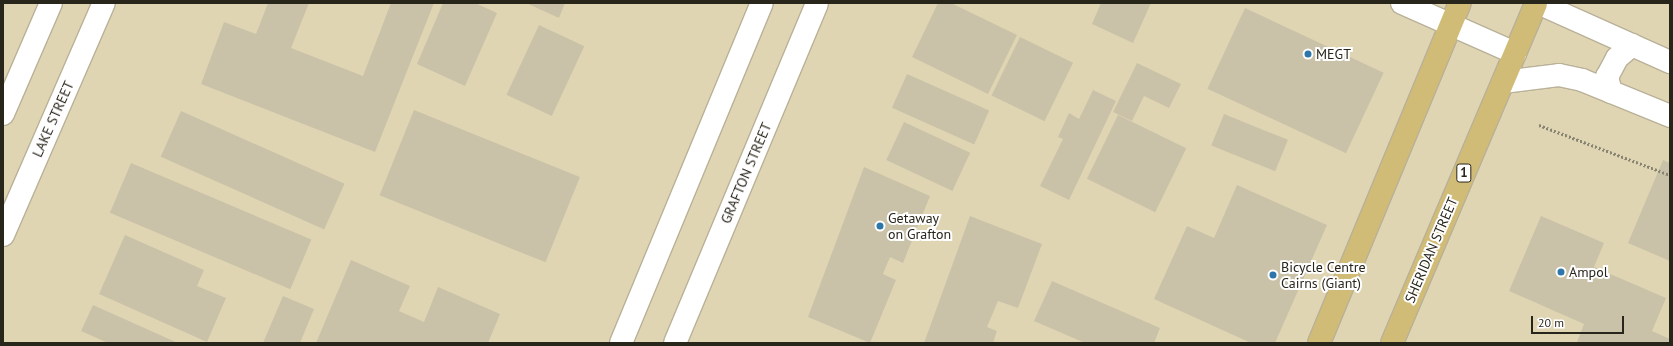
<!DOCTYPE html>
<style>
body{margin:0}
#map{position:relative;width:1673px;height:346px;overflow:hidden;background:#e7dfc4;font-family:"PT Sans",sans-serif}
div>[style]{position:absolute}
.built>*{inset:0;background:#dfd5b3;transform-origin:0 0}
.building>*{inset:0;background:#cac2a8;transform-origin:0 0}
.path>*{height:2.5px;margin-top:-1.25px;transform-origin:0;background:repeating-linear-gradient(90deg,#898471 0 2px,transparent 0 4px)}
.roads{filter:drop-shadow(1px 0 #b9b198) drop-shadow(-1px 0 #b9b198) drop-shadow(0 1px #b9b198) drop-shadow(0 -1px #b9b198)}
.tertiary>*{height:22px;margin:-11px;padding:0 11px;transform-origin:11px;border-radius:11px;background:#fff}
.secondary>*{height:22px;margin:-11px;padding:0 11px;transform-origin:11px;border-radius:11px;background:#fff}
.trunk>*{height:22px;margin:-11px;padding:0 11px;transform-origin:11px;border-radius:11px;background:#d0bc76}
.dots>*{width:11px;height:11px;translate:-50% -50%;box-sizing:border-box;border:2px solid #fff;border-radius:50%}
span{translate:-50% -50%;white-space:nowrap;text-align:center;line-height:1.15;-webkit-text-stroke:4px #fff;paint-order:stroke}
.shield-label span{padding:1px 3px;background:#fff;border:1px solid;border-radius:3px;-webkit-text-stroke-width:0}
.shield-label{font-size:13px;color:#28251b;font-weight:700}
.poi-label{font-size:14px;color:#28251b}
.left{translate:0 -50%;text-align:left}
.street-label{font-size:14px;color:#28251b}
.frame{position:absolute;inset:0;border:4px solid #28251b;pointer-events:none}
.scale{position:absolute;left:1531px;top:316px;width:93px;height:18px;box-sizing:border-box;border:2px solid #28251b;border-top:0;padding-left:5px;font-size:12px;line-height:14px;white-space:nowrap;color:#28251b;-webkit-text-stroke:3px #fff;paint-order:stroke}
</style>
<div id="map">
<div class="built">
<i style="left:3px;top:3px;width:1667px;height:340px"></i>
</div>
<div class="building">
<i style="clip-path:polygon(268px 3px,309px 3px,291px 48px,363px 76px,391px 3px,434px 3px,375px 152px,201px 84px,224px 22px,256px 34px)"></i>
<i style="clip-path:polygon(443px 3px,475px 3px,497px 13px,465px 86px,417px 64px)"></i>
<i style="clip-path:polygon(526px 3px,565px 3px,559px 18px)"></i>
<i style="clip-path:polygon(938px 3px,951px 3px,1017px 35px,988px 94px,912px 57px)"></i>
<i style="clip-path:polygon(1101px 3px,1151px 3px,1133px 43px,1092px 24px)"></i>
<i style="left:1245px;top:8px;width:153px;height:89px;rotate:25deg"></i>
<i style="left:539px;top:25px;width:50px;height:77px;rotate:25deg"></i>
<i style="left:1020px;top:37px;width:59px;height:65px;rotate:26deg"></i>
<i style="clip-path:polygon(1137px 63px,1181px 84px,1169px 108px,1144px 96px,1132px 121px,1113px 112px)"></i>
<i style="left:907px;top:74px;width:90px;height:37px;rotate:24deg"></i>
<i style="clip-path:polygon(1093px 90px,1116px 101px,1069px 200px,1040px 186px,1063px 139px,1058px 137px,1069px 113px,1079px 119px)"></i>
<i style="left:414px;top:110px;width:179px;height:92px;rotate:22deg"></i>
<i style="left:181px;top:111px;width:179px;height:50px;rotate:24deg"></i>
<i style="left:1224px;top:114px;width:69px;height:34px;rotate:22deg"></i>
<i style="left:1118px;top:115px;width:76px;height:71px;rotate:26deg"></i>
<i style="left:904px;top:122px;width:73px;height:42px;rotate:25deg"></i>
<i style="clip-path:polygon(1663px 160px,1670px 163px,1670px 261px,1628px 243px)"></i>
<i style="left:131px;top:163px;width:196px;height:54px;rotate:23deg"></i>
<i style="clip-path:polygon(864px 167px,930px 196px,903px 263px,890px 257px,883px 274px,896px 280px,870px 343px,808px 317px)"></i>
<i style="clip-path:polygon(1237px 185px,1327px 225px,1275px 343px,1251px 343px,1154px 299px,1187px 226px,1214px 238px)"></i>
<i style="clip-path:polygon(970px 216px,1042px 244px,1018px 308px,998px 301px,987px 327px,997px 331px,993px 343px,924px 343px)"></i>
<i style="clip-path:polygon(1541px 216px,1604px 243px,1594px 267px,1666px 298px,1652px 331px,1670px 339px,1670px 343px,1579px 343px,1577px 342px,1584px 324px,1509px 291px)"></i>
<i style="clip-path:polygon(125px 235px,204px 270px,197px 286px,226px 298px,207px 342px,99px 294px)"></i>
<i style="clip-path:polygon(351px 260px,410px 286px,399px 311px,424px 322px,438px 287px,500px 314px,488px 343px,316px 343px)"></i>
<i style="clip-path:polygon(1052px 281px,1160px 328px,1154px 343px,1085px 343px,1034px 321px)"></i>
<i style="clip-path:polygon(283px 296px,314px 309px,300px 343px,263px 343px)"></i>
<i style="clip-path:polygon(93px 305px,178px 343px,108px 343px,81px 331px)"></i>
</div>
<div class="path">
<i style="left:1539px;top:125px;width:140px;rotate:20.9deg"></i>
</div>
<div class="roads">
<div class="tertiary">
<i style="left:1402px;top:3px;width:124px;rotate:23.9deg"></i>
<i style="left:1538px;top:3px;width:145px;rotate:24.1deg"></i>
<i style="left:1503px;top:82px;width:56px;rotate:-7.1deg"></i>
<i style="left:1559px;top:75px;width:24px;rotate:12deg"></i>
<i style="left:1582px;top:80px;width:95px;rotate:22.2deg"></i>
<i style="left:1611px;top:92px;width:16px;rotate:-105deg"></i>
<i style="left:1607px;top:77px;width:21px;rotate:-62deg"></i>
<i style="left:1617px;top:58px;width:20px;rotate:-41deg"></i>
<i style="left:621px;top:343px;width:368px;rotate:-67.5deg"></i>
<i style="left:675px;top:343px;width:368px;rotate:-67.3deg"></i>
</div>
<div class="secondary">
<i style="left:3px;top:114px;width:121px;rotate:-66.6deg"></i>
<i style="left:3px;top:235px;width:253px;rotate:-66.5deg"></i>
</div>
<div class="trunk">
<i style="left:1319px;top:343px;width:368px;rotate:-67.5deg"></i>
<i style="left:1392px;top:343px;width:369px;rotate:-67deg"></i>
</div>
</div>
<div class="dots">
<i style="left:1308px;top:54px;background:#2c76a9"></i>
<i style="left:880px;top:226px;background:#2c76a9"></i>
<i style="left:1561px;top:272px;background:#2c76a9"></i>
<i style="left:1273px;top:275px;background:#2c76a9"></i>
</div>
<div class="shield-label">
<span style="left:1464px;top:173px">1</span>
</div>
<div class="poi-label">
<span class="left" style="left:1316px;top:54px">MEGT</span>
<span class="left" style="left:888px;top:226px">Getaway<br>on Grafton</span>
<span class="left" style="left:1281px;top:275px">Bicycle Centre<br>Cairns (Giant)</span>
<span class="left" style="left:1569px;top:272px">Ampol</span>
</div>
<div class="street-label">
<span style="left:53px;top:119px;rotate:-66deg">LAKE STREET</span>
<span style="left:746px;top:173px;rotate:-67deg">GRAFTON STREET</span>
<span style="left:1431px;top:250px;rotate:-67deg">SHERIDAN STREET</span>
</div>
<div class="frame"></div>
<div class="scale">20 m</div>
</div>
